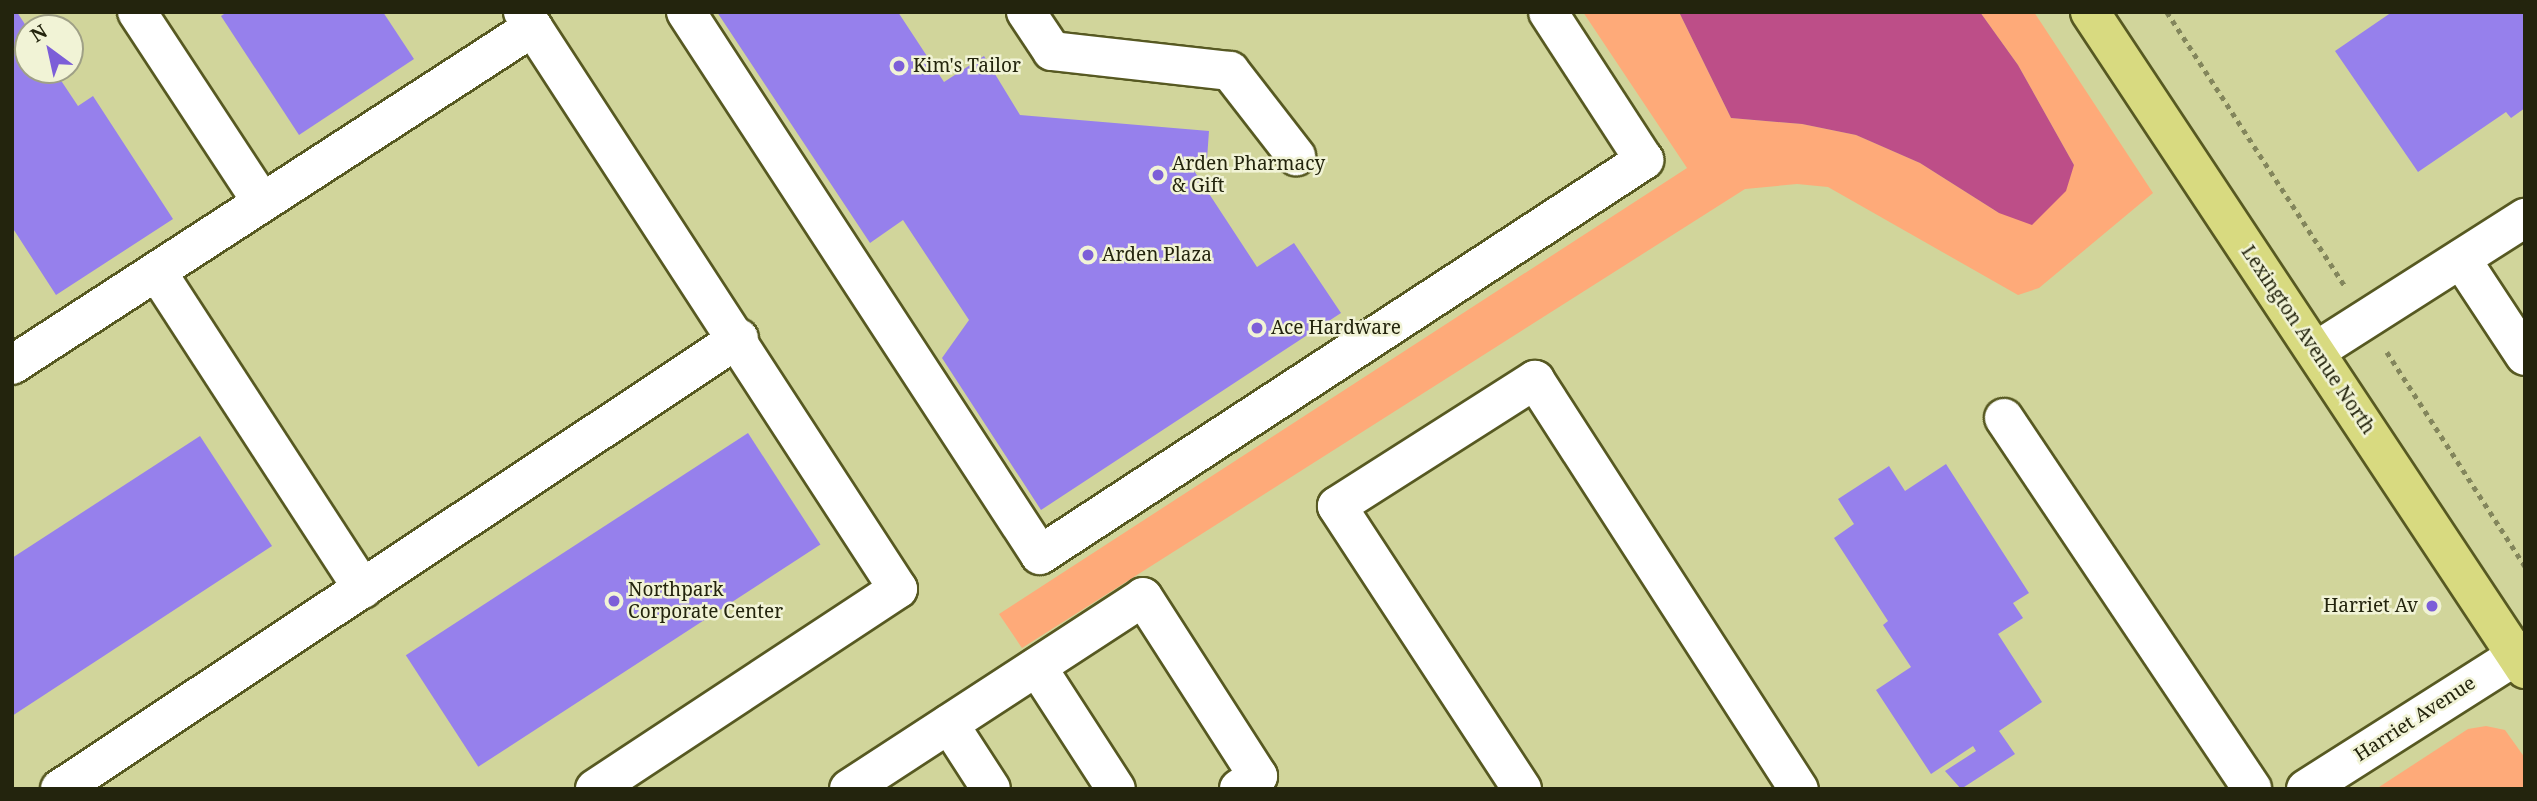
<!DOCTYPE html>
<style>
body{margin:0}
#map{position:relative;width:2537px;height:801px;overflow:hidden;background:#d1d59b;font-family:"Noto Serif",serif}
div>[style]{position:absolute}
.green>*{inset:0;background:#feaa79}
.water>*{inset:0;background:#bd4e88}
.building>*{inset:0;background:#9680ec;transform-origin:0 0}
.path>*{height:4.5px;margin-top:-2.25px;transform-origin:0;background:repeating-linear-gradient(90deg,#83865c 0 5px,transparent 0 10px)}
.roads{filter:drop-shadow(2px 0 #575922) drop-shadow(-2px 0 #575922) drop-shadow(0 2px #575922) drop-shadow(0 -2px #575922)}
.minor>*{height:38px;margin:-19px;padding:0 19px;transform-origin:19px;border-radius:19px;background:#fff}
.major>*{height:38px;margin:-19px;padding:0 19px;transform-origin:19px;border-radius:19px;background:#d8da80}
.dots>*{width:19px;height:19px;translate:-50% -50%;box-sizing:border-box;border:4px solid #f1f3d6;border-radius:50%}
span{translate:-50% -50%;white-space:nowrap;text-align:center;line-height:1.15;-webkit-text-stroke:5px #f1f3d6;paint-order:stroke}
.poi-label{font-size:19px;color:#23240d}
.left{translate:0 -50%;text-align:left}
.right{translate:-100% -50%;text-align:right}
.street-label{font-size:19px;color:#23240d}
.frame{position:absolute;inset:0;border:14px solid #23240d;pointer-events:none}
.north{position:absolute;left:14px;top:14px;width:70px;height:70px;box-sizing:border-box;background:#f1f3d6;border:2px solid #9fa086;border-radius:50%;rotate:327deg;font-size:19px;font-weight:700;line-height:28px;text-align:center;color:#23240d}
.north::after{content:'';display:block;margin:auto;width:24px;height:32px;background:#7c5ed8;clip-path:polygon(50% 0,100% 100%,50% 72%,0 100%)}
</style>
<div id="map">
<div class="green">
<i style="clip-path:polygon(1583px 12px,1679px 12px,1731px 118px,1802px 124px,1856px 135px,1920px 163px,1999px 213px,2074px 165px,2018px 65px,1980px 12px,2034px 12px,2153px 193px,2039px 288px,2018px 295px,1828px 187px,1797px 184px,1745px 189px,1022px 648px,999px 614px,1687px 168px)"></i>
<i style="clip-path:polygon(2486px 726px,2505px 730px,2525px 758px,2525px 789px,2376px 789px,2468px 729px)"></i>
</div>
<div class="water">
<i style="clip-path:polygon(1679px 12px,1980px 12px,2018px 65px,2074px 165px,2066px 191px,2032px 225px,1999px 213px,1920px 163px,1856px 135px,1802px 124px,1731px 118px)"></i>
</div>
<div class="building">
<i style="clip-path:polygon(12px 12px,17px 12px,28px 29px,28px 70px,54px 70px,78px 106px,93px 96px,173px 219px,56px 295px,12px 227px)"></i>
<i style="clip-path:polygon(227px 12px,383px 12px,414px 59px,299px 135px,221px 16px)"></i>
<i style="clip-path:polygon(717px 12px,898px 12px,944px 82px,984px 56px,1020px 115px,1209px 131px,1207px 159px,1185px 157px,1257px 267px,1294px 243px,1341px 313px,1041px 510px,942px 358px,969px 320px,903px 220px,870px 243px)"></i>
<i style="clip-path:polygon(2392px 12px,2525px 12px,2525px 108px,2511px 118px,2506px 112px,2418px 172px,2335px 51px)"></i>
<i style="left:748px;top:433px;width:133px;height:408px;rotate:57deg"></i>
<i style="clip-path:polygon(200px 436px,272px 546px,12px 716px,12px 558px)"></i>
<i style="clip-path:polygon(1946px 464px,2029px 593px,2013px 603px,2023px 618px,1998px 634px,2042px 702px,1999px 731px,2015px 754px,1961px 789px,1945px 771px,1976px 751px,1973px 746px,1931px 774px,1876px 690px,1911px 667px,1883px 625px,1888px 621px,1834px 538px,1854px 524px,1838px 499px,1889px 466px,1905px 491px)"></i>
</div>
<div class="path">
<i style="left:2167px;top:12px;width:327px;rotate:57deg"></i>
<i style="left:2387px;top:352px;width:255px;rotate:57.2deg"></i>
</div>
<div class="roads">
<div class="minor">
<i style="left:137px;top:12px;width:227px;rotate:56.7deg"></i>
<i style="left:523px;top:12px;width:688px;rotate:56.98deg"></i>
<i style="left:898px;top:589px;width:363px;rotate:146.6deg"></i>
<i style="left:686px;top:12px;width:648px;rotate:56.9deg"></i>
<i style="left:1040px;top:555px;width:722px;rotate:-33.18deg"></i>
<i style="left:1644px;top:160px;width:176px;rotate:-123deg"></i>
<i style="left:1026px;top:12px;width:47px;rotate:56.3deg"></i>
<i style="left:1052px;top:51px;width:179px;rotate:6.4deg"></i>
<i style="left:1230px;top:71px;width:108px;rotate:52.2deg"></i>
<i style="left:2461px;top:259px;width:116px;rotate:56.6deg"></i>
<i style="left:157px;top:272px;width:378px;rotate:57deg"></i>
<i style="left:2316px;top:351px;width:248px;rotate:-32.5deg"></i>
<i style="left:12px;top:365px;width:621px;rotate:-32.97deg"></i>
<i style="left:2004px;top:418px;width:446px;rotate:56.2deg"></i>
<i style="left:1037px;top:667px;width:145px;rotate:57.1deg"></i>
<i style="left:949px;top:724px;width:77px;rotate:57.1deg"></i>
<i style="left:60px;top:789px;width:815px;rotate:-33.59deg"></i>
<i style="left:849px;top:789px;width:351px;rotate:-33.1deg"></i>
<i style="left:1143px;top:597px;width:213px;rotate:57.3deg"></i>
<i style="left:1258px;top:776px;width:23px;rotate:146deg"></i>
<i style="left:1522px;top:789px;width:338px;rotate:-123.2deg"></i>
<i style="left:1337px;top:506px;width:235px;rotate:-32.5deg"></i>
<i style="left:1535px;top:380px;width:487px;rotate:57.2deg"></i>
<i style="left:2306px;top:789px;width:259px;rotate:-32.4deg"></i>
</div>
<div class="major">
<i style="left:2090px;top:12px;width:788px;rotate:56.49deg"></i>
</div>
</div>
<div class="dots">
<i style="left:899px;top:66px;background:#7c5ed8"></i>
<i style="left:1158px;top:175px;background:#7c5ed8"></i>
<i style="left:1088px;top:255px;background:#7c5ed8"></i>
<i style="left:1257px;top:328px;background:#7c5ed8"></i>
<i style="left:614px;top:601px;background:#7c5ed8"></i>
<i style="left:2432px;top:606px;background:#7c5ed8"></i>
</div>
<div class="poi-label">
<span class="left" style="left:913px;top:66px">Kim's Tailor</span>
<span class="left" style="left:1172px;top:175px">Arden Pharmacy<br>&amp; Gift</span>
<span class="left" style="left:1102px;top:255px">Arden Plaza</span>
<span class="left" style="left:1271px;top:328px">Ace Hardware</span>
<span class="left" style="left:628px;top:601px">Northpark<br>Corporate Center</span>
<span class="right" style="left:2418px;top:606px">Harriet Av</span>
</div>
<div class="street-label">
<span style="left:2308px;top:340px;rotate:56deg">Lexington Avenue North</span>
<span style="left:2415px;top:719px;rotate:-33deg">Harriet Avenue</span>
</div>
<div class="frame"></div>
<div class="north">N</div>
</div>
